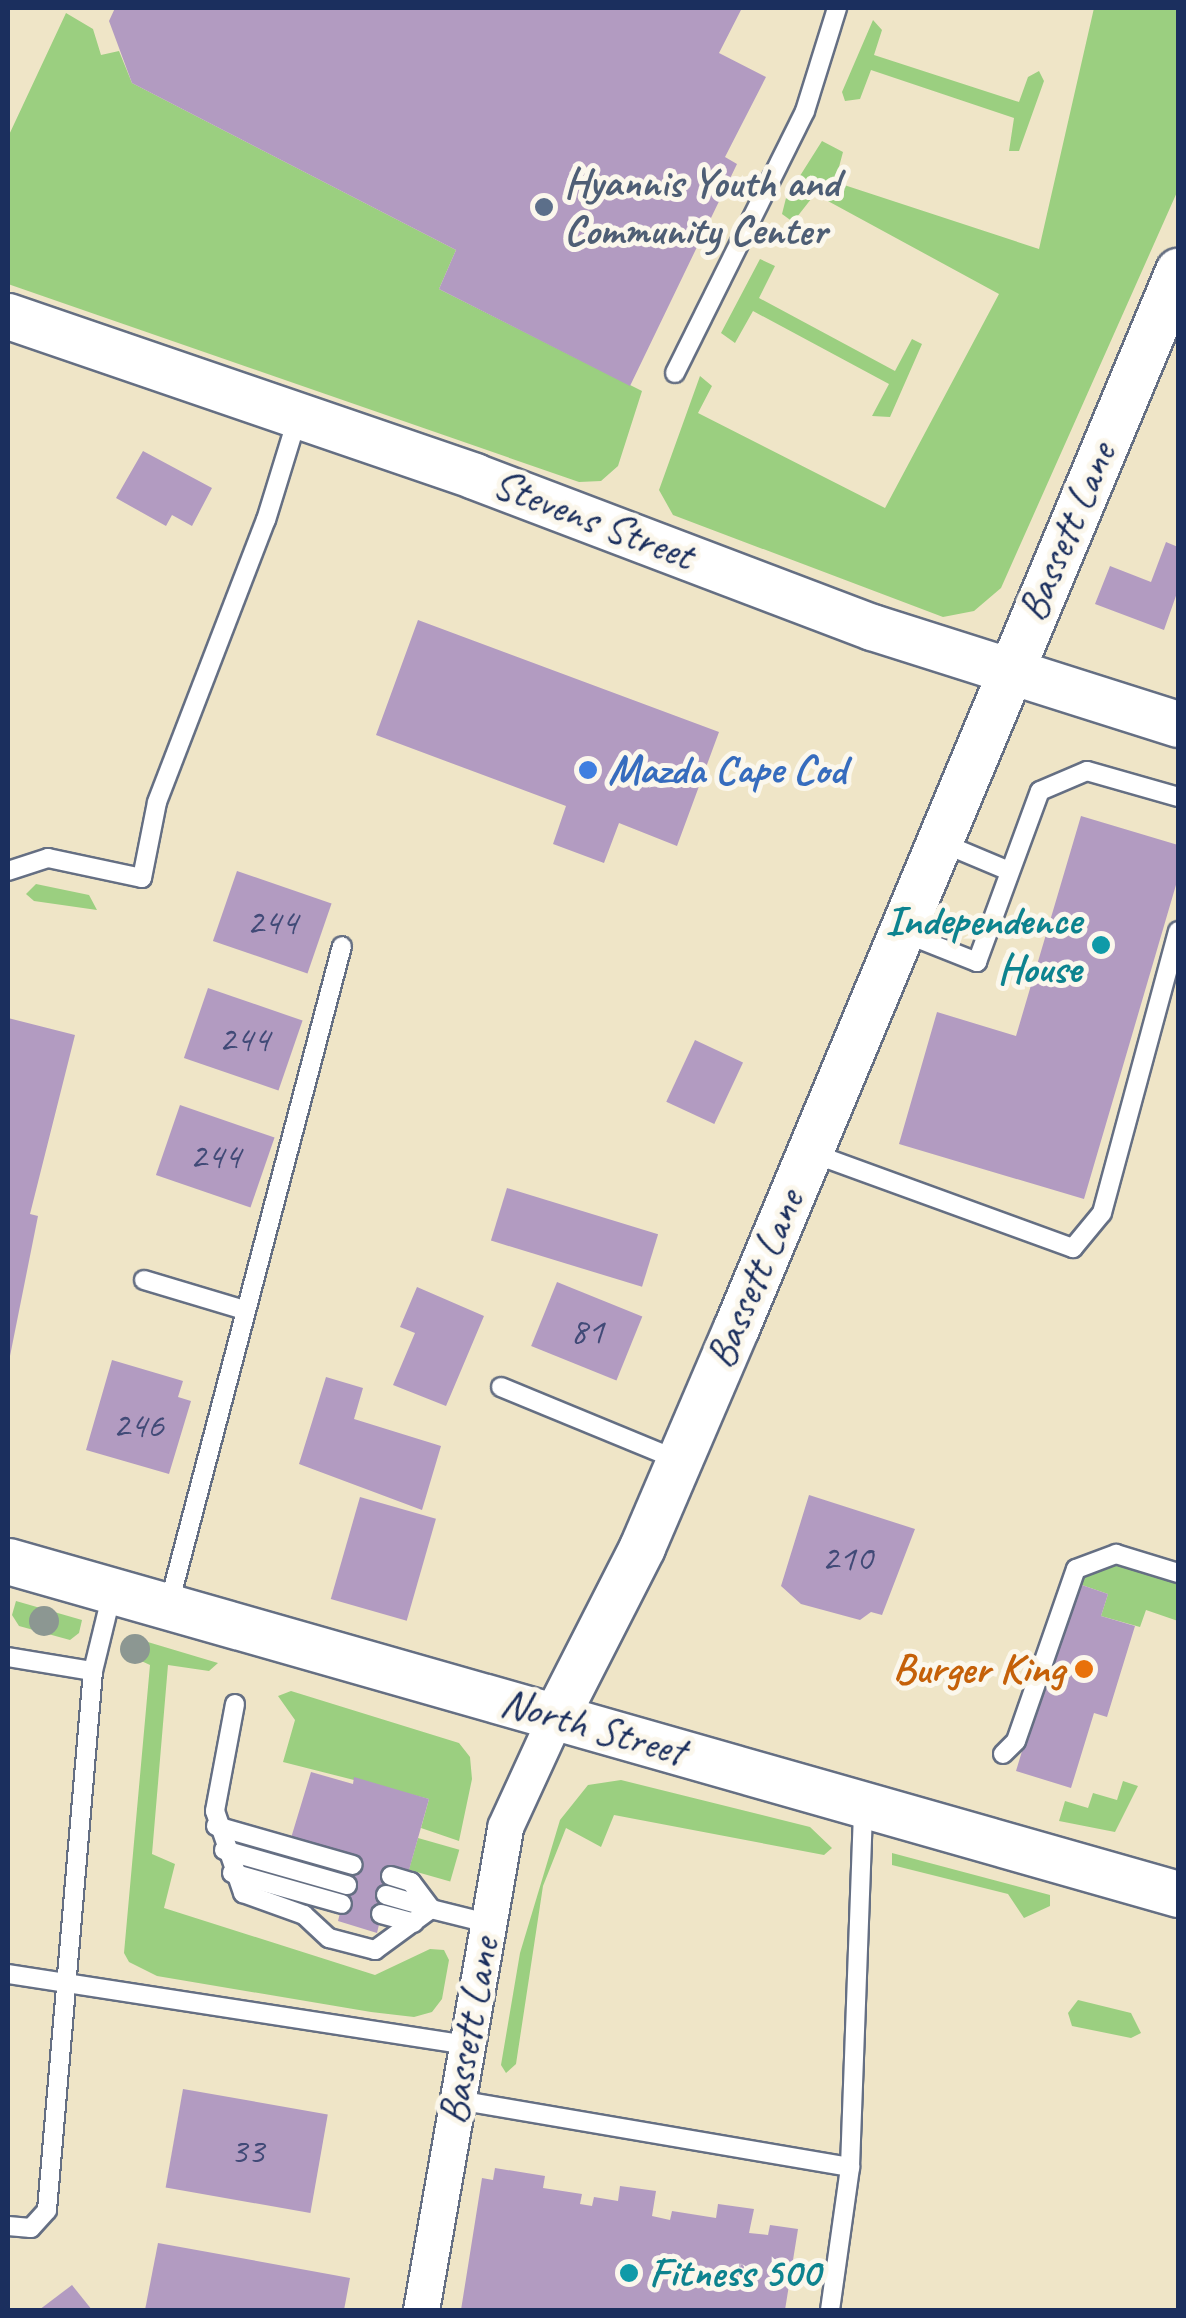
<!DOCTYPE html>
<style>
body{margin:0}
#map{position:relative;width:1186px;height:2318px;overflow:hidden;background:#efe5c7;font-family:Caveat,sans-serif}
div>[style]{position:absolute}
.green>*{inset:0;background:#9bcf80;transform-origin:0 0}
.building>*{inset:0;background:#b29bc1;transform-origin:0 0}
.roads{filter:drop-shadow(2px 0 #656f83) drop-shadow(-2px 0 #656f83) drop-shadow(0 2px #656f83) drop-shadow(0 -2px #656f83)}
.service>*{height:18px;margin:-9px;padding:0 9px;transform-origin:9px;border-radius:9px;background:#fff}
.minor>*{height:35px;margin:-17.5px;padding:0 17.5px;transform-origin:17.5px;border-radius:17.5px;background:#fff}
.tertiary>*{height:45px;margin:-22.5px;padding:0 22.5px;transform-origin:22.5px;border-radius:22.5px;background:#fff}
.trees>*{width:30px;height:30px;margin:-15px;border-radius:50%;background:#8c9792}
.dots>*{width:28px;height:28px;translate:-50% -50%;box-sizing:border-box;border:5px solid #fbf7ec;border-radius:50%}
span{translate:-50% -50%;white-space:nowrap;text-align:center;line-height:1.15;-webkit-text-stroke:10px #fbf7ec;paint-order:stroke}
.number-label{font-size:38px;color:#414a77}
.number-label span{-webkit-text-stroke-width:0}
.service-label{font-size:42px;color:#4e5e75;font-weight:700}
.left{translate:0 -50%;text-align:left}
.street-label{font-size:42px;color:#1b2f5e}
.shop-label{font-size:42px;color:#366cbe;font-weight:700}
.culture-label{font-size:42px;color:#0d838f;font-weight:700}
.right{translate:-100% -50%;text-align:right}
.food-label{font-size:42px;color:#c56008;font-weight:700}
.frame{position:absolute;inset:0;border:10px solid #1b2f5e;pointer-events:none}
</style>
<div id="map">
<div class="green">
<i style="clip-path:polygon(1094px 8px,1178px 8px,1178px 190px,1001px 588px,974px 611px,943px 617px,673px 515px,659px 490px,700px 376px,712px 386px,698px 413px,885px 508px,999px 294px,815px 194px,793px 222px,782px 214px,786px 198px,822px 141px,843px 152px,835px 182px,1039px 249px)"></i>
<i style="clip-path:polygon(66px 13px,93px 29px,101px 55px,119px 51px,132px 83px,456px 250px,439px 289px,642px 391px,618px 466px,601px 481px,579px 482px,8px 284px,8px 137px)"></i>
<i style="clip-path:polygon(873px 20px,882px 30px,874px 55px,1019px 102px,1028px 77px,1039px 71px,1044px 81px,1019px 151px,1009px 151px,1014px 118px,871px 70px,860px 99px,845px 101px,842px 92px)"></i>
<i style="clip-path:polygon(760px 259px,775px 266px,759px 298px,895px 371px,912px 339px,922px 344px,890px 417px,872px 416px,889px 384px,753px 311px,735px 343px,721px 333px)"></i>
<i style="clip-path:polygon(36px 884px,89px 895px,97px 910px,34px 901px,26px 894px)"></i>
<i style="clip-path:polygon(1109px 1560px,1178px 1581px,1178px 1621px,1146px 1610px,1140px 1627px,1101px 1616px,1108px 1594px,1079px 1584px,1087px 1567px)"></i>
<i style="clip-path:polygon(16px 1601px,82px 1620px,79px 1633px,70px 1640px,19px 1626px,12px 1615px)"></i>
<i style="clip-path:polygon(131px 1637px,218px 1663px,209px 1671px,168px 1665px,152px 1854px,175px 1864px,164px 1908px,375px 1975px,430px 1949px,444px 1950px,449px 1960px,442px 1999px,432px 2012px,414px 2017px,371px 2012px,157px 1976px,129px 1962px,124px 1953px,150px 1665px,124px 1653px)"></i>
<i style="clip-path:polygon(291px 1691px,459px 1743px,470px 1757px,472px 1779px,459px 1841px,421px 1828px,429px 1799px,283px 1762px,295px 1720px,278px 1696px)"></i>
<i style="clip-path:polygon(621px 1780px,810px 1827px,832px 1848px,824px 1855px,614px 1815px,601px 1847px,566px 1828px,543px 1886px,516px 2064px,506px 2073px,501px 2065px,520px 1953px,560px 1820px,588px 1785px)"></i>
<i style="clip-path:polygon(1123px 1781px,1138px 1786px,1115px 1832px,1059px 1821px,1065px 1801px,1088px 1808px,1093px 1793px,1117px 1800px)"></i>
<i style="left:418px;top:1838px;width:43px;height:33px;rotate:16deg"></i>
<i style="clip-path:polygon(892px 1853px,1050px 1895px,1050px 1906px,1024px 1918px,1008px 1894px,892px 1865px)"></i>
<i style="clip-path:polygon(1078px 2000px,1131px 2013px,1141px 2033px,1131px 2038px,1072px 2026px,1068px 2013px)"></i>
</div>
<div class="building">
<i style="clip-path:polygon(115px 8px,742px 8px,719px 53px,766px 77px,725px 157px,737px 164px,630px 386px,439px 289px,456px 250px,132px 83px,109px 21px)"></i>
<i style="clip-path:polygon(143px 451px,212px 488px,192px 526px,172px 515px,166px 526px,116px 498px)"></i>
<i style="clip-path:polygon(1166px 542px,1178px 547px,1178px 590px,1164px 630px,1095px 604px,1110px 566px,1151px 582px)"></i>
<i style="clip-path:polygon(418px 620px,719px 732px,677px 846px,619px 823px,604px 863px,553px 844px,566px 806px,376px 735px)"></i>
<i style="clip-path:polygon(1081px 816px,1178px 845px,1178px 878px,1084px 1199px,899px 1144px,937px 1012px,1016px 1036px)"></i>
<i style="left:237px;top:871px;width:100px;height:74px;rotate:19deg"></i>
<i style="left:208px;top:988px;width:100px;height:74px;rotate:19deg"></i>
<i style="clip-path:polygon(8px 1018px,75px 1035px,30px 1214px,38px 1216px,9px 1361px)"></i>
<i style="left:695px;top:1040px;width:53px;height:68px;rotate:25deg"></i>
<i style="left:180px;top:1105px;width:100px;height:74px;rotate:19deg"></i>
<i style="left:507px;top:1188px;width:158px;height:55px;rotate:17deg"></i>
<i style="left:557px;top:1282px;width:92px;height:69px;rotate:22deg"></i>
<i style="clip-path:polygon(417px 1287px,484px 1316px,446px 1406px,393px 1385px,415px 1333px,400px 1327px)"></i>
<i style="clip-path:polygon(112px 1360px,183px 1381px,178px 1397px,191px 1401px,169px 1474px,86px 1450px)"></i>
<i style="clip-path:polygon(326px 1377px,363px 1388px,354px 1419px,441px 1446px,422px 1510px,299px 1464px)"></i>
<i style="clip-path:polygon(809px 1495px,915px 1529px,882px 1615px,871px 1612px,860px 1620px,801px 1604px,781px 1586px)"></i>
<i style="left:360px;top:1497px;width:79px;height:106px;rotate:16deg"></i>
<i style="clip-path:polygon(1073px 1582px,1108px 1594px,1101px 1616px,1135px 1626px,1107px 1717px,1094px 1713px,1071px 1788px,1016px 1771px)"></i>
<i style="clip-path:polygon(311px 1772px,353px 1784px,354px 1777px,429px 1799px,409px 1870px,393px 1866px,377px 1933px,338px 1921px,354px 1856px,291px 1838px)"></i>
<i style="left:183px;top:2089px;width:147px;height:100px;rotate:10deg"></i>
<i style="clip-path:polygon(495px 2168px,545px 2176px,543px 2188px,582px 2194px,580px 2204px,592px 2206px,594px 2197px,618px 2201px,620px 2186px,656px 2191px,652px 2216px,670px 2220px,672px 2211px,716px 2218px,718px 2204px,754px 2209px,749px 2233px,768px 2235px,770px 2225px,798px 2229px,785px 2310px,461px 2310px,482px 2178px,493px 2180px)"></i>
<i style="clip-path:polygon(158px 2243px,350px 2278px,344px 2310px,145px 2310px)"></i>
<i style="clip-path:polygon(72px 2285px,92px 2310px,39px 2310px)"></i>
</div>
<div class="roads">
<div class="service">
<i style="left:675px;top:373px;width:292px;rotate:-63.6deg"></i>
<i style="left:805px;top:111px;width:108px;rotate:-72.7deg"></i>
<i style="left:940px;top:842px;width:75px;rotate:22.8deg"></i>
<i style="left:8px;top:871px;width:42px;rotate:-18deg"></i>
<i style="left:48px;top:858px;width:96px;rotate:12deg"></i>
<i style="left:142px;top:878px;width:77px;rotate:-78.8deg"></i>
<i style="left:157px;top:802px;width:302px;rotate:-68.9deg"></i>
<i style="left:266px;top:520px;width:109px;rotate:-72.9deg"></i>
<i style="left:901px;top:932px;width:82px;rotate:21.5deg"></i>
<i style="left:977px;top:962px;width:182px;rotate:-69.8deg"></i>
<i style="left:1040px;top:791px;width:51px;rotate:-23.1deg"></i>
<i style="left:1087px;top:771px;width:95px;rotate:15.9deg"></i>
<i style="left:809px;top:1152px;width:281px;rotate:20deg"></i>
<i style="left:1073px;top:1248px;width:45px;rotate:-50.4deg"></i>
<i style="left:1102px;top:1213px;width:292px;rotate:-74.9deg"></i>
<i style="left:144px;top:1280px;width:104px;rotate:16.7deg"></i>
<i style="left:501px;top:1387px;width:191px;rotate:22.4deg"></i>
<i style="left:169px;top:1604px;width:680px;rotate:-75.27deg"></i>
<i style="left:8px;top:1657px;width:86px;rotate:9.4deg"></i>
<i style="left:235px;top:1704px;width:109px;rotate:100.6deg"></i>
<i style="left:215px;top:1811px;width:87px;rotate:71.1deg"></i>
<i style="left:243px;top:1893px;width:65px;rotate:19.8deg"></i>
<i style="left:304px;top:1915px;width:34px;rotate:43deg"></i>
<i style="left:329px;top:1938px;width:48px;rotate:14.6deg"></i>
<i style="left:375px;top:1950px;width:69px;rotate:-36.2deg"></i>
<i style="left:431px;top:1909px;width:58px;rotate:14deg"></i>
<i style="left:1003px;top:1754px;width:18px;rotate:-45deg"></i>
<i style="left:1016px;top:1741px;width:182px;rotate:-70.8deg"></i>
<i style="left:1076px;top:1569px;width:43px;rotate:-20.6deg"></i>
<i style="left:1116px;top:1554px;width:65px;rotate:17deg"></i>
<i style="left:216px;top:1826px;width:142px;rotate:15.9deg"></i>
<i style="left:224px;top:1850px;width:128px;rotate:15.9deg"></i>
<i style="left:232px;top:1873px;width:114px;rotate:15.7deg"></i>
<i style="left:391px;top:1876px;width:21px;rotate:17deg"></i>
<i style="left:411px;top:1882px;width:34px;rotate:53deg"></i>
<i style="left:386px;top:1895px;width:47px;rotate:16.1deg"></i>
<i style="left:381px;top:1914px;width:34px;rotate:15deg"></i>
<i style="left:8px;top:1974px;width:463px;rotate:8.8deg"></i>
<i style="left:457px;top:2100px;width:399px;rotate:9.7deg"></i>
<i style="left:8px;top:2226px;width:23px;rotate:5deg"></i>
<i style="left:31px;top:2228px;width:24px;rotate:-48deg"></i>
<i style="left:47px;top:2210px;width:541px;rotate:-85.12deg"></i>
<i style="left:93px;top:1671px;width:80px;rotate:-76.3deg"></i>
<i style="left:830px;top:2310px;width:144px;rotate:-82deg"></i>
<i style="left:850px;top:2167px;width:363px;rotate:-87.9deg"></i>
</div>
<div class="minor">
<i style="left:421px;top:2310px;width:490px;rotate:-80.1deg"></i>
<i style="left:505px;top:1827px;width:122px;rotate:-65.3deg"></i>
</div>
<div class="tertiary">
<i style="left:8px;top:316px;width:493px;rotate:18.9deg"></i>
<i style="left:474px;top:476px;width:426px;rotate:20.8deg"></i>
<i style="left:872px;top:627px;width:321px;rotate:17.6deg"></i>
<i style="left:8px;top:1561px;width:1216px;rotate:15.89deg"></i>
<i style="left:556px;top:1716px;width:190px;rotate:-63deg"></i>
<i style="left:642px;top:1547px;width:238px;rotate:-66.8deg"></i>
<i style="left:736px;top:1328px;width:1146px;rotate:-67.31deg"></i>
</div>
</div>
<div class="trees">
<i style="left:44px;top:1621px"></i>
<i style="left:135px;top:1649px"></i>
</div>
<div class="dots">
<i style="left:544px;top:207px;background:#5c6f8a"></i>
<i style="left:588px;top:770px;background:#3f7fe0"></i>
<i style="left:1101px;top:945px;background:#0f9aa8"></i>
<i style="left:1084px;top:1669px;background:#e8710a"></i>
<i style="left:629px;top:2273px;background:#0f9aa8"></i>
</div>
<div class="number-label">
<span style="left:272px;top:922px">244</span>
<span style="left:244px;top:1039px">244</span>
<span style="left:215px;top:1156px">244</span>
<span style="left:587px;top:1331px">81</span>
<span style="left:138px;top:1425px">246</span>
<span style="left:847px;top:1558px">210</span>
<span style="left:247px;top:2151px">33</span>
</div>
<div class="service-label">
<span class="left" style="left:564px;top:207px">Hyannis Youth and<br>Community Center</span>
</div>
<div class="street-label">
<span style="left:593px;top:520px;rotate:21deg">Stevens Street</span>
<span style="left:1067px;top:532px;rotate:-67deg">Bassett Lane</span>
<span style="left:755px;top:1279px;rotate:-67deg">Bassett Lane</span>
<span style="left:593px;top:1727px;rotate:16deg">North Street</span>
<span style="left:469px;top:2031px;rotate:-80deg">Bassett Lane</span>
</div>
<div class="shop-label">
<span class="left" style="left:608px;top:770px">Mazda Cape Cod</span>
</div>
<div class="culture-label">
<span class="right" style="left:1081px;top:945px">Independence<br>House</span>
<span class="left" style="left:649px;top:2273px">Fitness 500</span>
</div>
<div class="food-label">
<span class="right" style="left:1064px;top:1669px">Burger King</span>
</div>
<div class="frame"></div>
</div>
